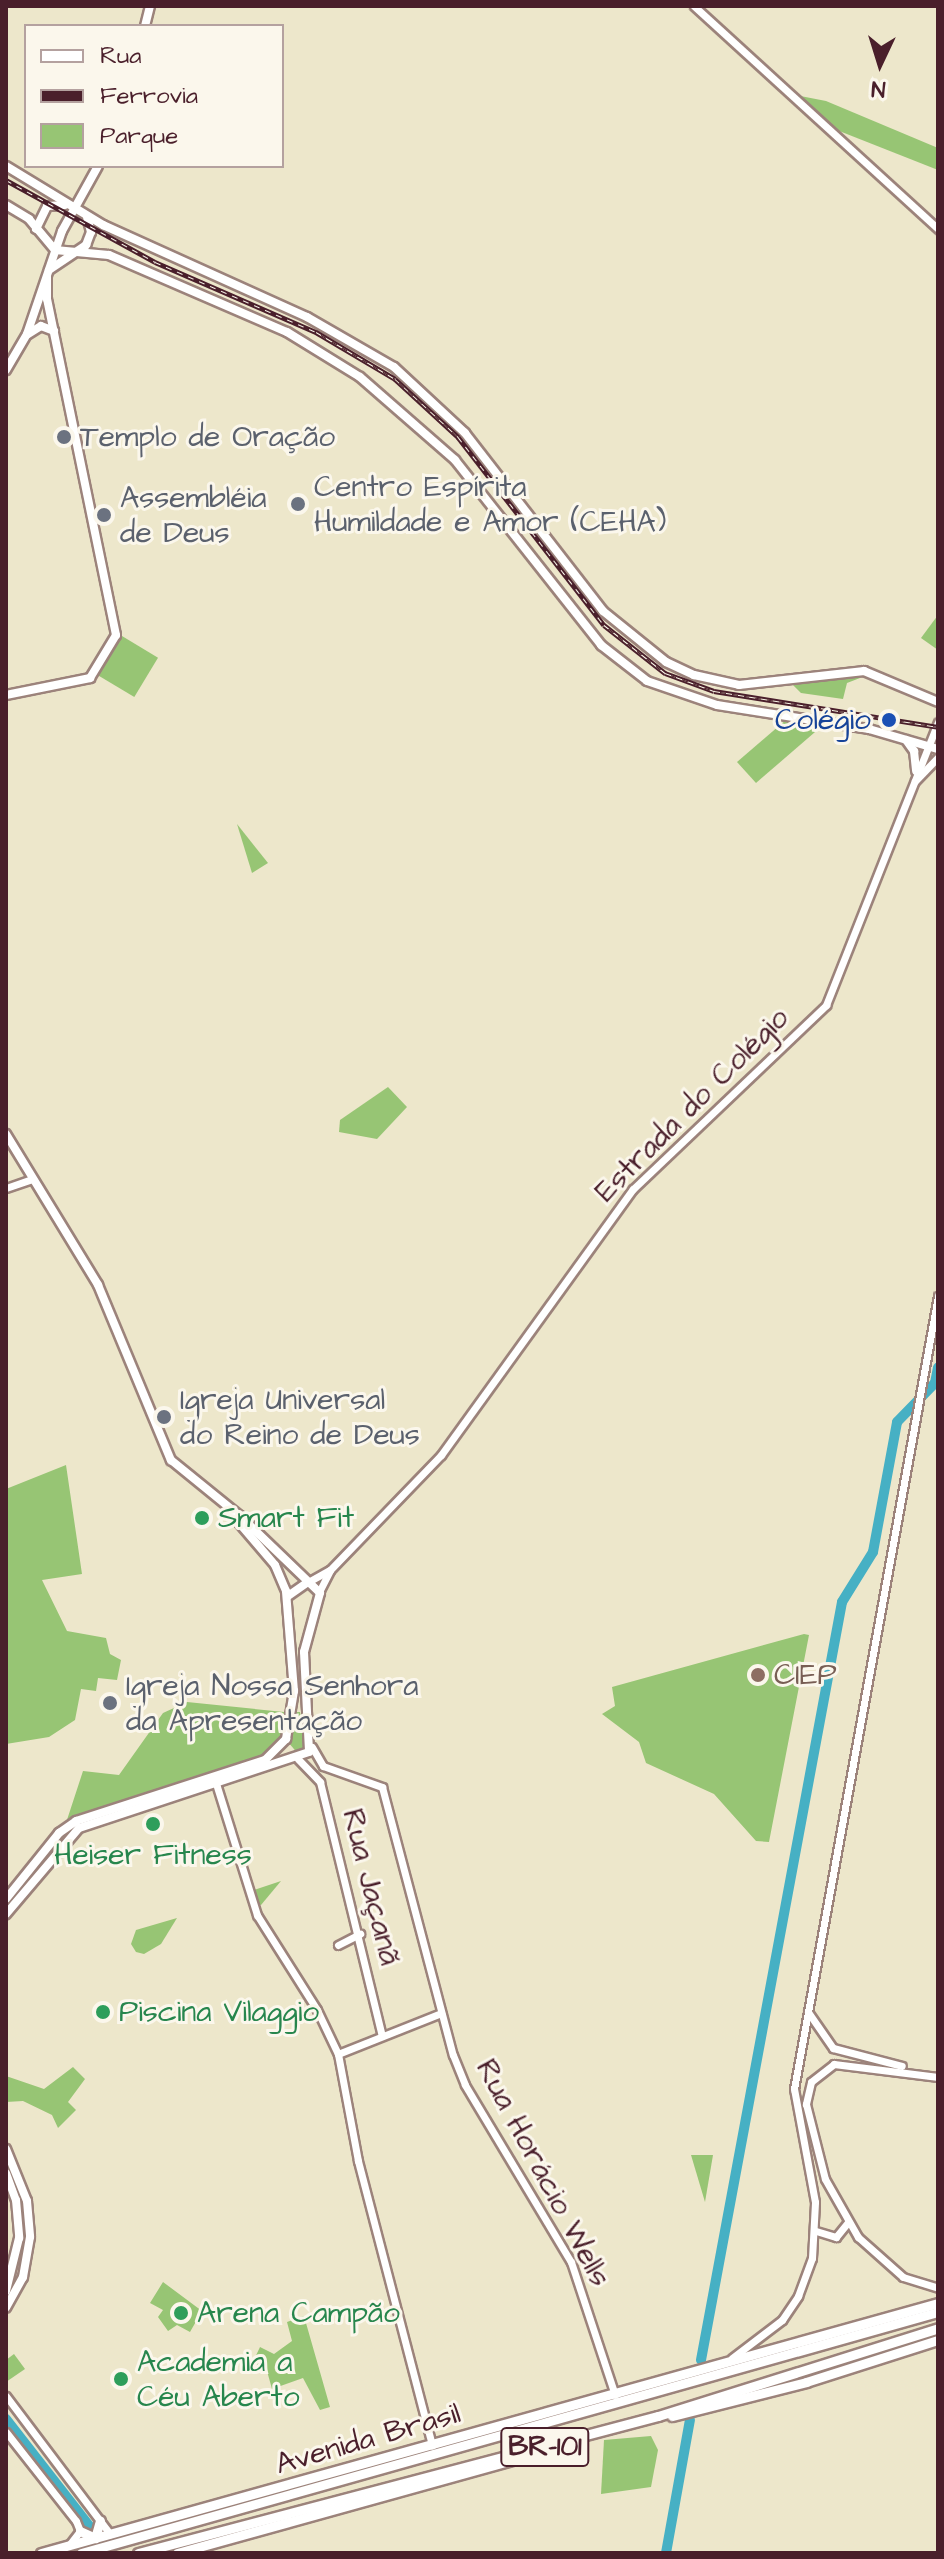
<!DOCTYPE html>
<meta charset="utf-8">
<style>
body{margin:0}
#map{position:relative;width:944px;height:2559px;overflow:hidden;background:#ede7cb;font-family:"Architects Daughter",sans-serif}
div>[style]{position:absolute}
.green>*{inset:0;background:#97c574;transform-origin:0 0}
.river>*{height:10px;margin:-5px;padding:0 5px;transform-origin:5px;border-radius:5px;background:#46b0c4}
.roads{filter:drop-shadow(2px 0 #9c837b) drop-shadow(-2px 0 #9c837b) drop-shadow(0 2px #9c837b) drop-shadow(0 -2px #9c837b)}
.secondary>*{height:7px;margin:-3.5px;padding:0 3.5px;transform-origin:3.5px;border-radius:3.5px;background:#fff}
.primary>*{height:8px;margin:-4px;padding:0 4px;transform-origin:4px;border-radius:4px;background:#fff}
.highway>*{height:9px;margin:-4.5px;padding:0 4.5px;transform-origin:4.5px;border-radius:4.5px;background:#fff}
.rail>*{height:5px;margin-top:-2.5px;transform-origin:0;background:repeating-linear-gradient(90deg,#fbf7ec 0 6px,#4a1f2b 0 12px);box-sizing:border-box;border-block:2px solid #4a1f2b}
.dots>*{width:22px;height:22px;translate:-50% -50%;box-sizing:border-box;border:4px solid #fbf7ec;border-radius:50%}
span{translate:-50% -50%;white-space:nowrap;text-align:center;line-height:1.15;-webkit-text-stroke:6px #fbf7ec;paint-order:stroke}
.shield-label span{padding:2px 6px;background:#fbf7ec;border:2px solid;border-radius:6px;-webkit-text-stroke-width:0}
.shield-label{font-size:28px;color:#4a1f2b;font-weight:700}
.worship-label{font-size:30px;color:#5b616d}
.left{translate:0 -50%;text-align:left}
.transit-label{font-size:30px;color:#164399}
.right{translate:-100% -50%;text-align:right}
.street-label{font-size:30px;color:#4a1f2b}
.leisure-label{font-size:30px;color:#27864d}
.education-label{font-size:30px;color:#785e54}
.frame{position:absolute;inset:0;border:8px solid #4a1f2b;pointer-events:none}
.legend{position:absolute;left:24px;top:24px;width:260px;height:144px;box-sizing:border-box;background:#fbf7ec;border:2px solid #b4a19f;margin:0;padding:10px 14px;list-style:none;font-size:24px;color:#4a1f2b}
.legend li{display:flex;align-items:center;gap:16px;height:40px}
.legend b{width:40px;border:2px solid #b4a19f}
.north{position:absolute;left:840px;top:24px;width:80px;height:80px;-webkit-text-stroke:6px #fbf7ec;paint-order:stroke;rotate:184deg;font-size:22px;font-weight:700;line-height:32px;text-align:center;color:#4a1f2b}
.north::after{content:'';display:block;margin:auto;width:28px;height:36px;background:#4a1f2b;clip-path:polygon(50% 0,100% 100%,50% 72%,0 100%)}
</style>
<div id="map">
<div class="green">
<i style="clip-path:polygon(790px 94px,826px 101px,938px 148px,938px 170px,824px 125px)"></i>
<i style="clip-path:polygon(938px 615px,938px 650px,921px 638px)"></i>
<i style="left:122px;top:636px;width:42px;height:46px;rotate:31deg"></i>
<i style="clip-path:polygon(840px 676px,860px 678px,847px 683px,843px 699px,801px 693px,792px 684px)"></i>
<i style="clip-path:polygon(787px 719px,822px 726px,756px 783px,737px 762px)"></i>
<i style="clip-path:polygon(237px 824px,268px 863px,252px 873px)"></i>
<i style="clip-path:polygon(388px 1087px,407px 1107px,377px 1139px,339px 1132px,340px 1120px)"></i>
<i style="clip-path:polygon(66px 1465px,82px 1574px,42px 1580px,67px 1631px,106px 1638px,110px 1654px,121px 1660px,117px 1680px,98px 1678px,96px 1691px,81px 1689px,75px 1720px,49px 1737px,6px 1744px,6px 1489px)"></i>
<i style="clip-path:polygon(804px 1634px,809px 1635px,769px 1842px,756px 1841px,714px 1794px,646px 1763px,639px 1742px,602px 1714px,615px 1706px,612px 1687px)"></i>
<i style="clip-path:polygon(187px 1702px,284px 1712px,282px 1739px,269px 1757px,140px 1796px,65px 1826px,83px 1771px,119px 1775px,163px 1713px)"></i>
<i style="clip-path:polygon(295px 1712px,300px 1712px,308px 1749px,299px 1755px,288px 1742px)"></i>
<i style="clip-path:polygon(281px 1881px,261px 1905px,254px 1903px,251px 1891px)"></i>
<i style="clip-path:polygon(177px 1918px,161px 1944px,144px 1954px,136px 1952px,131px 1944px,136px 1930px)"></i>
<i style="clip-path:polygon(73px 2067px,85px 2079px,68px 2102px,76px 2110px,58px 2128px,52px 2115px,23px 2101px,6px 2102px,6px 2076px,44px 2089px)"></i>
<i style="clip-path:polygon(691px 2155px,713px 2155px,705px 2202px)"></i>
<i style="clip-path:polygon(163px 2282px,202px 2311px,190px 2332px,177px 2325px,168px 2331px,158px 2317px,163px 2310px,150px 2303px)"></i>
<i style="clip-path:polygon(304px 2316px,330px 2407px,320px 2410px,303px 2378px,272px 2389px,267px 2371px,253px 2362px,260px 2347px,274px 2354px,292px 2341px,287px 2322px)"></i>
<i style="clip-path:polygon(14px 2354px,25px 2369px,6px 2382px,6px 2360px)"></i>
<i style="clip-path:polygon(651px 2436px,658px 2450px,651px 2487px,601px 2494px,604px 2440px)"></i>
</div>
<div class="river">
<i style="left:701px;top:2360px;width:771px;rotate:-79.46deg"></i>
<i style="left:842px;top:1602px;width:59px;rotate:-58.2deg"></i>
<i style="left:873px;top:1552px;width:132px;rotate:-79.5deg"></i>
<i style="left:897px;top:1422px;width:54px;rotate:-45.7deg"></i>
<i style="left:935px;top:1383px;width:16px;rotate:-79deg"></i>
<i style="left:6px;top:2419px;width:137px;rotate:52.1deg"></i>
<i style="left:666px;top:2553px;width:135px;rotate:-79.8deg"></i>
</div>
<div class="roads">
<div class="secondary">
<i style="left:694px;top:6px;width:331px;rotate:42.4deg"></i>
<i style="left:915px;top:781px;width:33px;rotate:-46deg"></i>
<i style="left:6px;top:1188px;width:28px;rotate:-19deg"></i>
<i style="left:308px;top:1582px;width:25px;rotate:-29deg"></i>
<i style="left:330px;top:1570px;width:160px;rotate:-46deg"></i>
<i style="left:441px;top:1455px;width:328px;rotate:-54.2deg"></i>
<i style="left:633px;top:1189px;width:267px;rotate:-43.6deg"></i>
<i style="left:826px;top:1005px;width:304px;rotate:-68.4deg"></i>
<i style="left:320px;top:1590px;width:22px;rotate:-63deg"></i>
<i style="left:312px;top:1747px;width:22px;rotate:60deg"></i>
<i style="left:323px;top:1766px;width:63px;rotate:19.6deg"></i>
<i style="left:382px;top:1787px;width:277px;rotate:75.2deg"></i>
<i style="left:453px;top:2055px;width:32px;rotate:68deg"></i>
<i style="left:465px;top:2085px;width:206px;rotate:59.1deg"></i>
<i style="left:571px;top:2262px;width:140px;rotate:71.7deg"></i>
<i style="left:298px;top:1759px;width:32px;rotate:46deg"></i>
<i style="left:320px;top:1782px;width:261px;rotate:76.3deg"></i>
<i style="left:214px;top:1777px;width:145px;rotate:72.7deg"></i>
<i style="left:257px;top:1915px;width:112px;rotate:57.7deg"></i>
<i style="left:317px;top:2010px;width:49px;rotate:64.5deg"></i>
<i style="left:338px;top:2054px;width:109px;rotate:79.4deg"></i>
<i style="left:358px;top:2161px;width:294px;rotate:75.4deg"></i>
<i style="left:338px;top:1945px;width:25px;rotate:-27deg"></i>
<i style="left:808px;top:2012px;width:44px;rotate:55.2deg"></i>
<i style="left:833px;top:2048px;width:71px;rotate:14.6deg"></i>
<i style="left:338px;top:2054px;width:111px;rotate:-21.7deg"></i>
<i style="left:938px;top:2077px;width:105px;rotate:-172.9deg"></i>
<i style="left:834px;top:2064px;width:29px;rotate:142deg"></i>
<i style="left:811px;top:2082px;width:23px;rotate:103deg"></i>
<i style="left:806px;top:2104px;width:77px;rotate:75.8deg"></i>
<i style="left:825px;top:2179px;width:67px;rotate:60.4deg"></i>
<i style="left:858px;top:2237px;width:60px;rotate:41.6deg"></i>
<i style="left:903px;top:2277px;width:37px;rotate:17deg"></i>
<i style="left:816px;top:2231px;width:21px;rotate:17deg"></i>
<i style="left:836px;top:2237px;width:19px;rotate:-51deg"></i>
<i style="left:732px;top:2358px;width:63px;rotate:-37.2deg"></i>
<i style="left:782px;top:2320px;width:29px;rotate:-56deg"></i>
<i style="left:798px;top:2296px;width:40px;rotate:-69.8deg"></i>
<i style="left:812px;top:2258px;width:56px;rotate:-86.9deg"></i>
<i style="left:815px;top:2202px;width:115px;rotate:-100.5deg"></i>
<i style="left:794px;top:2089px;width:806px;rotate:-79.71deg"></i>
<i style="left:6px;top:2396px;width:173px;rotate:53deg"></i>
<i style="left:6px;top:2432px;width:113px;rotate:51.8deg"></i>
<i style="left:76px;top:2521px;width:11px;rotate:68deg"></i>
<i style="left:80px;top:2531px;width:16px;rotate:128deg"></i>
</div>
<div class="primary">
<i style="left:145px;top:26px;width:21px;rotate:-76deg"></i>
<i style="left:6px;top:166px;width:114px;rotate:31.3deg"></i>
<i style="left:103px;top:225px;width:224px;rotate:24.3deg"></i>
<i style="left:307px;top:317px;width:100px;rotate:29.9deg"></i>
<i style="left:394px;top:367px;width:97px;rotate:42.9deg"></i>
<i style="left:465px;top:433px;width:225px;rotate:52.2deg"></i>
<i style="left:603px;top:611px;width:81px;rotate:39deg"></i>
<i style="left:666px;top:662px;width:31px;rotate:25deg"></i>
<i style="left:694px;top:675px;width:46px;rotate:12.5deg"></i>
<i style="left:739px;top:685px;width:126px;rotate:-6.4deg"></i>
<i style="left:864px;top:671px;width:80px;rotate:22.7deg"></i>
<i style="left:6px;top:205px;width:27px;rotate:31deg"></i>
<i style="left:29px;top:219px;width:40px;rotate:50deg"></i>
<i style="left:55px;top:250px;width:54px;rotate:5.3deg"></i>
<i style="left:109px;top:255px;width:194px;rotate:23.4deg"></i>
<i style="left:287px;top:332px;width:86px;rotate:31.7deg"></i>
<i style="left:360px;top:377px;width:126px;rotate:41.1deg"></i>
<i style="left:455px;top:460px;width:236px;rotate:51.7deg"></i>
<i style="left:601px;top:645px;width:58px;rotate:38deg"></i>
<i style="left:647px;top:681px;width:74px;rotate:18.9deg"></i>
<i style="left:717px;top:705px;width:154px;rotate:9deg"></i>
<i style="left:869px;top:729px;width:72px;rotate:16.2deg"></i>
<i style="left:36px;top:229px;width:25px;rotate:-64deg"></i>
<i style="left:47px;top:206px;width:18px;rotate:-3deg"></i>
<i style="left:49px;top:270px;width:45px;rotate:-34deg"></i>
<i style="left:86px;top:245px;width:14px;rotate:-69deg"></i>
<i style="left:91px;top:232px;width:16px;rotate:-105deg"></i>
<i style="left:28px;top:334px;width:15px;rotate:-32deg"></i>
<i style="left:41px;top:326px;width:14px;rotate:21deg"></i>
<i style="left:6px;top:370px;width:42px;rotate:-59.7deg"></i>
<i style="left:27px;top:334px;width:109px;rotate:-71.2deg"></i>
<i style="left:62px;top:231px;width:74px;rotate:-61deg"></i>
<i style="left:6px;top:695px;width:86px;rotate:-11.4deg"></i>
<i style="left:90px;top:678px;width:50px;rotate:-58.8deg"></i>
<i style="left:116px;top:635px;width:343px;rotate:-101.6deg"></i>
<i style="left:47px;top:299px;width:22px;rotate:-90deg"></i>
<i style="left:906px;top:740px;width:14px;rotate:54deg"></i>
<i style="left:914px;top:751px;width:20px;rotate:84deg"></i>
<i style="left:6px;top:1134px;width:177px;rotate:58.6deg"></i>
<i style="left:98px;top:1285px;width:190px;rotate:67.4deg"></i>
<i style="left:171px;top:1460px;width:89px;rotate:39.1deg"></i>
<i style="left:240px;top:1516px;width:111px;rotate:43.9deg"></i>
<i style="left:320px;top:1593px;width:61px;rotate:105.2deg"></i>
<i style="left:304px;top:1652px;width:100px;rotate:87.1deg"></i>
<i style="left:309px;top:1752px;width:242px;rotate:161.7deg"></i>
<i style="left:79px;top:1828px;width:113px;rotate:130.3deg"></i>
<i style="left:288px;top:1596px;width:24px;rotate:-35deg"></i>
<i style="left:6px;top:1899px;width:85px;rotate:-51.2deg"></i>
<i style="left:59px;top:1833px;width:21px;rotate:-35deg"></i>
<i style="left:76px;top:1821px;width:199px;rotate:-17.9deg"></i>
<i style="left:265px;top:1760px;width:30px;rotate:-45deg"></i>
<i style="left:286px;top:1739px;width:49px;rotate:-80.5deg"></i>
<i style="left:294px;top:1691px;width:100px;rotate:-94.6deg"></i>
<i style="left:286px;top:1591px;width:28px;rotate:-113deg"></i>
<i style="left:275px;top:1565px;width:72px;rotate:-130.5deg"></i>
<i style="left:6px;top:2149px;width:56px;rotate:68deg"></i>
<i style="left:27px;top:2201px;width:36px;rotate:85deg"></i>
<i style="left:30px;top:2237px;width:41px;rotate:99.9deg"></i>
<i style="left:23px;top:2277px;width:35px;rotate:119deg"></i>
<i style="left:6px;top:2173px;width:29px;rotate:70deg"></i>
<i style="left:16px;top:2200px;width:38px;rotate:85deg"></i>
<i style="left:19px;top:2238px;width:55px;rotate:103.8deg"></i>
</div>
<div class="highway">
<i style="left:672px;top:2416px;width:138px;rotate:-14.2deg"></i>
<i style="left:806px;top:2382px;width:139px;rotate:-17.7deg"></i>
<i style="left:80px;top:2531px;width:17px;rotate:25deg"></i>
<i style="left:95px;top:2538px;width:18px;rotate:-74deg"></i>
<i style="left:41px;top:2553px;width:931px;rotate:-15.57deg"></i>
<i style="left:81px;top:2553px;width:890px;rotate:-15.71deg"></i>
<i style="left:138px;top:2553px;width:538px;rotate:-14.76deg"></i>
<i style="left:658px;top:2416px;width:294px;rotate:-17.4deg"></i>
<i style="left:177px;top:2553px;width:351px;rotate:-15.5deg"></i>
</div>
</div>
<div class="rail">
<i style="left:6px;top:180px;width:170px;rotate:28.8deg"></i>
<i style="left:155px;top:262px;width:176px;rotate:23.5deg"></i>
<i style="left:316px;top:332px;width:92px;rotate:30.7deg"></i>
<i style="left:395px;top:379px;width:86px;rotate:42.6deg"></i>
<i style="left:458px;top:437px;width:238px;rotate:52.2deg"></i>
<i style="left:604px;top:625px;width:78px;rotate:38.2deg"></i>
<i style="left:665px;top:673px;width:52px;rotate:20.2deg"></i>
<i style="left:714px;top:691px;width:227px;rotate:9.1deg"></i>
</div>
<div class="dots">
<i style="left:64px;top:437px;background:#6b7280"></i>
<i style="left:298px;top:504px;background:#6b7280"></i>
<i style="left:104px;top:515px;background:#6b7280"></i>
<i style="left:889px;top:720px;background:#1a4fb4"></i>
<i style="left:164px;top:1417px;background:#6b7280"></i>
<i style="left:202px;top:1518px;background:#2e9e5b"></i>
<i style="left:758px;top:1675px;background:#8d6e63"></i>
<i style="left:110px;top:1703px;background:#6b7280"></i>
<i style="left:153px;top:1824px;background:#2e9e5b"></i>
<i style="left:103px;top:2012px;background:#2e9e5b"></i>
<i style="left:181px;top:2313px;background:#2e9e5b"></i>
<i style="left:121px;top:2379px;background:#2e9e5b"></i>
</div>
<div class="shield-label">
<span style="left:545px;top:2447px">BR-101</span>
</div>
<div class="worship-label">
<span class="left" style="left:80px;top:437px">Templo de Oração</span>
<span class="left" style="left:314px;top:504px">Centro Espírita<br>Humildade e Amor (CEHA)</span>
<span class="left" style="left:120px;top:515px">Assembléia<br>de Deus</span>
<span class="left" style="left:180px;top:1417px">Igreja Universal<br>do Reino de Deus</span>
<span class="left" style="left:126px;top:1703px">Igreja Nossa Senhora<br>da Apresentação</span>
</div>
<div class="transit-label">
<span class="right" style="left:871px;top:720px">Colégio</span>
</div>
<div class="street-label">
<span style="left:692px;top:1105px;rotate:-45deg">Estrada do Colégio</span>
<span style="left:371px;top:1887px;rotate:76deg">Rua Jaçanã</span>
<span style="left:543px;top:2173px;rotate:62deg">Rua Horácio Wells</span>
<span style="left:368px;top:2439px;rotate:-16deg">Avenida Brasil</span>
</div>
<div class="leisure-label">
<span class="left" style="left:218px;top:1518px">Smart Fit</span>
<span style="left:153px;top:1855px">Heiser Fitness</span>
<span class="left" style="left:119px;top:2012px">Piscina Vilaggio</span>
<span class="left" style="left:197px;top:2313px">Arena Campão</span>
<span class="left" style="left:137px;top:2379px">Academia a<br>Céu Aberto</span>
</div>
<div class="education-label">
<span class="left" style="left:774px;top:1675px">CIEP</span>
</div>
<div class="frame"></div>
<ul class="legend">
<li><b style="height:10px;background:#fff"></b>Rua</li>
<li><b style="height:10px;background:#4a1f2b"></b>Ferrovia</li>
<li><b style="height:22px;background:#97c574"></b>Parque</li>
</ul>
<div class="north">N</div>
</div>
